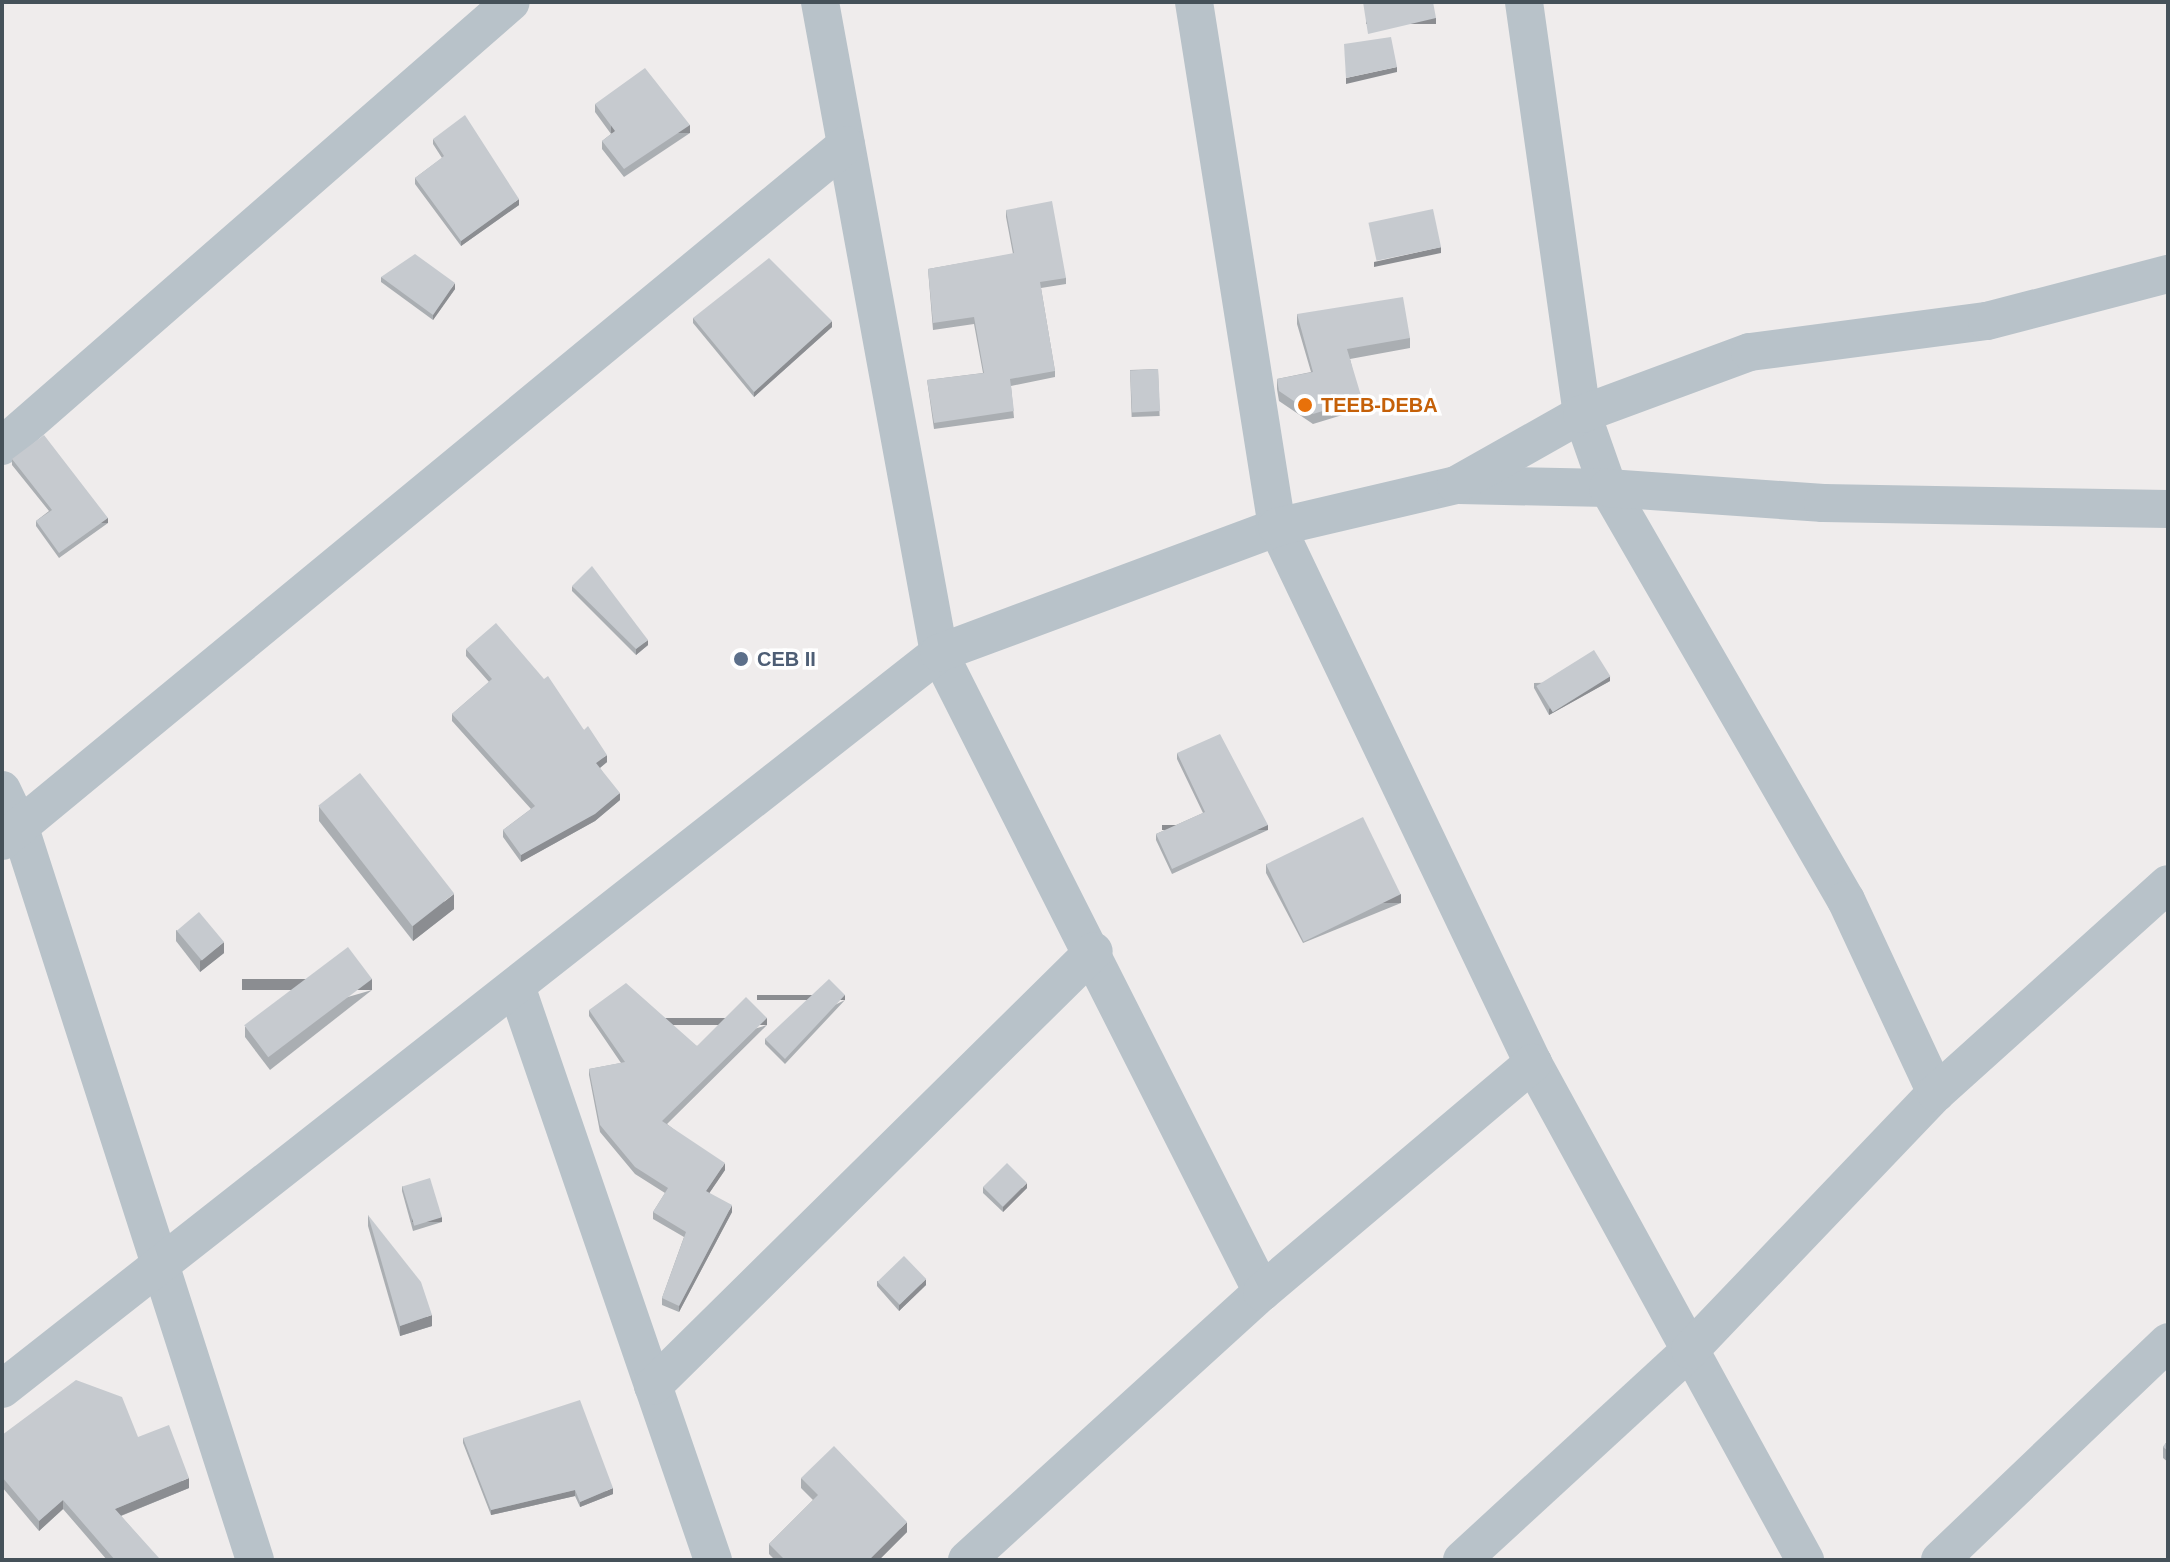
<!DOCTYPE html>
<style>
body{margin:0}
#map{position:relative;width:2170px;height:1562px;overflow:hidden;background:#efecec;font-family:Arial,sans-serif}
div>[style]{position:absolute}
.street>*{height:38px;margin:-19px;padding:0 19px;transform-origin:19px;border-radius:19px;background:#b8c2c9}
.wall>*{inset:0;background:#aaaeb2;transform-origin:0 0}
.shaded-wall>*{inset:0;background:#8b8d91;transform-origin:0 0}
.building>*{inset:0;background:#c6cacf;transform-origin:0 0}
.dots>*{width:22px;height:22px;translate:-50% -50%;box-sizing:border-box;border:4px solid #fff;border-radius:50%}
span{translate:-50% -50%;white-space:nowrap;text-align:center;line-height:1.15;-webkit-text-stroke:7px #fff;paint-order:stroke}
.food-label{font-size:20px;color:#c56008;font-weight:700}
.left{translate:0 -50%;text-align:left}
.service-label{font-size:20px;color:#4e5e75;font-weight:700}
.frame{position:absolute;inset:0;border:4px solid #455159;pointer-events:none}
</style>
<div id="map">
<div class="street">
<i style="left:820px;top:2px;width:662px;rotate:79.64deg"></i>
<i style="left:939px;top:653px;width:716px;rotate:63.18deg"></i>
<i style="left:1194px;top:2px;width:532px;rotate:81.02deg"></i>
<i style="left:1277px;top:527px;width:594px;rotate:64.47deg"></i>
<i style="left:1533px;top:1063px;width:567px;rotate:61.31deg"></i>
<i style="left:1524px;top:2px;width:416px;rotate:82deg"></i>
<i style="left:1582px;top:414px;width:78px;rotate:70.6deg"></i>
<i style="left:1608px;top:488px;width:476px;rotate:60deg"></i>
<i style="left:1846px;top:900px;width:213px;rotate:65deg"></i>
<i style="left:2px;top:446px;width:675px;rotate:-41.1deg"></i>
<i style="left:1459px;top:485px;width:149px;rotate:1.2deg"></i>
<i style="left:1608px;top:488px;width:216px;rotate:4deg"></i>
<i style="left:1823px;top:503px;width:345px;rotate:1deg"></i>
<i style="left:2px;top:790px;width:42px;rotate:64.7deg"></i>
<i style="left:20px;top:828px;width:769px;rotate:72.2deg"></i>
<i style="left:2px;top:841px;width:1094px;rotate:-39.51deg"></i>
<i style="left:516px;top:986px;width:607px;rotate:71.06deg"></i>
<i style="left:653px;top:1386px;width:619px;rotate:-44.61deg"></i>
<i style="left:2px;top:1389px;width:1191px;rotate:-38.15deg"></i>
<i style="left:939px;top:653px;width:361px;rotate:-20.4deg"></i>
<i style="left:1277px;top:527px;width:184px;rotate:-13.2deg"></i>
<i style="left:1456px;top:485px;width:145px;rotate:-29.4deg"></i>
<i style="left:1582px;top:414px;width:179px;rotate:-20.3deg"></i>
<i style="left:1750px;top:352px;width:239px;rotate:-7.5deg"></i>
<i style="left:1987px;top:321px;width:187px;rotate:-14.6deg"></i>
<i style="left:967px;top:1560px;width:399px;rotate:-42.3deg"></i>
<i style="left:1262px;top:1292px;width:355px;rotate:-40.2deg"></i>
<i style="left:1462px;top:1560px;width:310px;rotate:-42.6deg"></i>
<i style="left:1690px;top:1350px;width:356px;rotate:-46.3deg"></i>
<i style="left:1936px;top:1093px;width:312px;rotate:-42deg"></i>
<i style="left:1940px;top:1560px;width:315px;rotate:-43.7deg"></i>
</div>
<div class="wall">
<i style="clip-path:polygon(595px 104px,690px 133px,624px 177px,602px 149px,602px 141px,611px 134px,595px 112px)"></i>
<i style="clip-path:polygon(433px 139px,519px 205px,461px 246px,415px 184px,415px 178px,442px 158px,433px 144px)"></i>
<i style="clip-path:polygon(1006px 210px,1066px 278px,1066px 284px,1041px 288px,1055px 371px,1055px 377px,1011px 386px,1014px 418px,934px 429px,927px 380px,983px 373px,974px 324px,933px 330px,928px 269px,1013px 254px,1006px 217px)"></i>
<i style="clip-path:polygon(381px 277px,455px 289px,433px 320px,381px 282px)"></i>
<i style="clip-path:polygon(1297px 314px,1410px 338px,1410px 348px,1350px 359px,1362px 409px,1313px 424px,1279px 401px,1277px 389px,1277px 379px,1311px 372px,1297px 324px)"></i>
<i style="clip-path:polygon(693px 318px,832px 327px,754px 397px,693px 323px)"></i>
<i style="left:1158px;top:369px;width:47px;height:28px;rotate:88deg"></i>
<i style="clip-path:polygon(12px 459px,108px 523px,59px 558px,36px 526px,36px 521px,49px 511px,12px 465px)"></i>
<i style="clip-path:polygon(572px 586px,648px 645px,636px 655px,572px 591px)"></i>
<i style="clip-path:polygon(466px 649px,584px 730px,607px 762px,600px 768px,620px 800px,595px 821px,521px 862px,503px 837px,503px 830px,531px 809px,452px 721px,452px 714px,489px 682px,466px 656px)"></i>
<i style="clip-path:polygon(1610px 681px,1549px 715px,1534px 688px,1534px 683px)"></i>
<i style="clip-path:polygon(1177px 753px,1268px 830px,1172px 874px,1156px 840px,1156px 834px,1203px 813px,1177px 759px)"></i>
<i style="clip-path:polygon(319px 806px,454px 909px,413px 941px,319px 821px)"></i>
<i style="clip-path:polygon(1266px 864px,1401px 903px,1303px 943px,1266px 873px)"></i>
<i style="clip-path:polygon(176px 930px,224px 953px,200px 972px,176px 941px)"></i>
<i style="clip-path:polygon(372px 990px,270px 1070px,245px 1037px,245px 1027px)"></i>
<i style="clip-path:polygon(845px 1000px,785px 1064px,765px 1044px,765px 1039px)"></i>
<i style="clip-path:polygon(589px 1010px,697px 1046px,767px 1025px,667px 1124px,725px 1170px,709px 1193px,732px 1212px,679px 1312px,662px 1305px,662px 1298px,684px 1237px,653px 1219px,653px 1212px,665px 1193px,635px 1174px,600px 1132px,589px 1075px,589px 1069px,621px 1063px,589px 1016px)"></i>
<i style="clip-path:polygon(402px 1186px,442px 1222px,413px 1231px,402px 1191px)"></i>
<i style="clip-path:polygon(983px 1187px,1027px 1188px,1003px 1212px,983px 1193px)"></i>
<i style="clip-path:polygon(368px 1215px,432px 1326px,400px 1336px,368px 1226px)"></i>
<i style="clip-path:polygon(877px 1281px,926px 1285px,899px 1311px,877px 1286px)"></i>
<i style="clip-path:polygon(2px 1435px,138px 1437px,189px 1488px,121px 1516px,159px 1560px,107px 1560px,63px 1509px,39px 1531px,2px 1487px)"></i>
<i style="clip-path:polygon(463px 1438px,613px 1494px,580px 1507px,575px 1496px,491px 1515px,463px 1443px)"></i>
<i style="clip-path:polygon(2168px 1440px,2168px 1462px,2163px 1458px,2163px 1447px)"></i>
<i style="clip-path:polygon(801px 1478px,907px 1532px,879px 1560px,775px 1560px,769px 1554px,769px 1544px,813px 1500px,801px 1488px)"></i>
</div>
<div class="shaded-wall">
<i style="left:1436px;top:18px;width:6px;height:70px;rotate:90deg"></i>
<i style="clip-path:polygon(1397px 67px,1397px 72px,1346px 84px,1346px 78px)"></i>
<i style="left:690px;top:125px;width:8px;height:79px;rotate:90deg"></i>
<i style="clip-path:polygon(519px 199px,519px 205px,461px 246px,461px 241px)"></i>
<i style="clip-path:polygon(1441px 247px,1441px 253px,1374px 267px,1374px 262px)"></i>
<i style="clip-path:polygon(455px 283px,455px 289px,433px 320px,433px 315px)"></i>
<i style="clip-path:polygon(832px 321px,832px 327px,754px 397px,754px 392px)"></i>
<i style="left:1362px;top:399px;width:10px;height:51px;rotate:90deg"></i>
<i style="left:108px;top:518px;width:5px;height:60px;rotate:90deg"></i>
<i style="clip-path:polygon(648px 640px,648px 645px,636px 655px,636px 649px)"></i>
<i style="clip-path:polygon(1610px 676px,1610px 681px,1549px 715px,1549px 709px)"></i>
<i style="clip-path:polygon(607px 755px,607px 762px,596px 771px,596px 763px)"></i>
<i style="clip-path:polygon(620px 793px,620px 800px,595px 821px,521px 862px,521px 855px)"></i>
<i style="left:1268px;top:825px;width:5px;height:106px;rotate:90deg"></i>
<i style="clip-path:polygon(454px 894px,454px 909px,413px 941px,413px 926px)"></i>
<i style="left:1401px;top:894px;width:9px;height:106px;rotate:90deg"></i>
<i style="clip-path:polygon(224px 942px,224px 953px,200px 972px,200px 961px)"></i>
<i style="left:372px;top:979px;width:11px;height:130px;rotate:90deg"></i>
<i style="left:845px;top:995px;width:5px;height:88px;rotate:90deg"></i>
<i style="left:767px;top:1018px;width:7px;height:147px;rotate:90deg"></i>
<i style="clip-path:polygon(725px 1163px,725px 1170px,706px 1198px,706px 1191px)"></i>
<i style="clip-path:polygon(1027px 1183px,1027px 1188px,1003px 1212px,1003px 1207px)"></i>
<i style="clip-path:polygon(732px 1205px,732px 1212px,679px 1312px,679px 1306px)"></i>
<i style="left:442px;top:1217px;width:5px;height:30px;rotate:90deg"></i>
<i style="clip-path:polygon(926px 1279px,926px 1285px,899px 1311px,899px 1305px)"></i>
<i style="clip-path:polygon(432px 1315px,432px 1326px,400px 1336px,400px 1326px)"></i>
<i style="clip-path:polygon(189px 1478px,189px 1488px,115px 1518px,115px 1509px)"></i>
<i style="clip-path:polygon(613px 1488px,613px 1494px,580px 1507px,580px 1502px)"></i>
<i style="clip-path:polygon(575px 1490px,575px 1496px,491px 1515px,491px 1510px)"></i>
<i style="clip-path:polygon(63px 1500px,63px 1509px,39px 1531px,39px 1521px)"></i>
<i style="clip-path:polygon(907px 1522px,907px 1532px,879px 1560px,869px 1560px)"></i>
</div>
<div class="building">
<i style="clip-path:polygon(1363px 2px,1433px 2px,1436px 18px,1368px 34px)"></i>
<i style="clip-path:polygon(1391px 37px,1397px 67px,1346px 78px,1344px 44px)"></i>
<i style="clip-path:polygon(645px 68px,690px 125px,624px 169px,602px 141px,615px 131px,595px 104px)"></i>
<i style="clip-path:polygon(465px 115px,519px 199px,461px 241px,415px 178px,444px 156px,433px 139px)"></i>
<i style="clip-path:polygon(1052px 201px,1066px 278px,1040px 282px,1055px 371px,1010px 379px,1014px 411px,934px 423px,927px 380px,984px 373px,974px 317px,933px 323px,928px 269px,1014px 253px,1006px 210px)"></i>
<i style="left:1433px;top:209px;width:39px;height:66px;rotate:78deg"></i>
<i style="clip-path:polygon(415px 254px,455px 283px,433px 315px,381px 277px)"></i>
<i style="clip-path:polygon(769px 258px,832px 321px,754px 392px,693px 318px)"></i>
<i style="clip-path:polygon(1403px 297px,1410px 338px,1347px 349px,1362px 399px,1313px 414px,1279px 391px,1277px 379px,1313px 372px,1297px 314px)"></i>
<i style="left:1158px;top:369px;width:42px;height:28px;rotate:87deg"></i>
<i style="clip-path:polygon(44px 435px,108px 518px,59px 553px,36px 521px,52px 510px,12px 459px)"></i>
<i style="clip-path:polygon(592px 566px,648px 640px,636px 649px,572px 586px)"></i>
<i style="clip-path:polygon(496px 623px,544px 679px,548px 676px,584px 730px,588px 726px,607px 755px,596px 763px,620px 793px,595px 814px,521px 855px,503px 830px,535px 806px,452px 714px,492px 679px,466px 649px)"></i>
<i style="left:1594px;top:650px;width:31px;height:68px;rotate:58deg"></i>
<i style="clip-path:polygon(1220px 734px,1268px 825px,1172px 869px,1156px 834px,1205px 812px,1177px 753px)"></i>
<i style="left:360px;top:773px;width:153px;height:53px;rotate:52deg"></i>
<i style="left:1363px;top:817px;width:86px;height:108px;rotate:64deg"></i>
<i style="left:199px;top:912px;width:39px;height:29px;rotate:50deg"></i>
<i style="left:348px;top:947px;width:40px;height:130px;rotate:53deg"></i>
<i style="clip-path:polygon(829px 979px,845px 995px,785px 1059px,765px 1039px)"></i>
<i style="clip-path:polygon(626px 983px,697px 1046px,746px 997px,767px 1018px,662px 1121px,725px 1163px,706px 1191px,732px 1205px,679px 1306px,662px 1298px,686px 1232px,653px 1212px,668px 1188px,635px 1167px,600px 1125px,589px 1069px,625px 1062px,589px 1010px)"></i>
<i style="left:1007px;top:1163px;width:28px;height:34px;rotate:45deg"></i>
<i style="left:430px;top:1178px;width:41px;height:29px;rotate:73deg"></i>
<i style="clip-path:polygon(368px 1215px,421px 1282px,432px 1315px,400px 1326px)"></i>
<i style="left:904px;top:1256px;width:32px;height:37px;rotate:46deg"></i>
<i style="clip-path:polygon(76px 1380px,122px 1397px,138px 1437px,169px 1425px,189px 1478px,115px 1509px,159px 1558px,156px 1560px,115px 1560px,63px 1500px,39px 1521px,2px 1477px,2px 1435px)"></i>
<i style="clip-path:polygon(580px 1400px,613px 1488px,580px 1502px,575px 1490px,491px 1510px,463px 1438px)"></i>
<i style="clip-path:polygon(2168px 1440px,2168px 1451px,2163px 1447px)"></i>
<i style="clip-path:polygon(834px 1446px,907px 1522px,869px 1560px,785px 1560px,769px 1544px,818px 1495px,801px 1478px)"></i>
</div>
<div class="dots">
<i style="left:1305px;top:405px;background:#e8710a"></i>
<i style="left:741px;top:659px;background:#5c6f8a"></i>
</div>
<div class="food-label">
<span class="left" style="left:1321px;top:405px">TEEB-DEBA</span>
</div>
<div class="service-label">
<span class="left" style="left:757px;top:659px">CEB II</span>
</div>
<div class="frame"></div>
</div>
